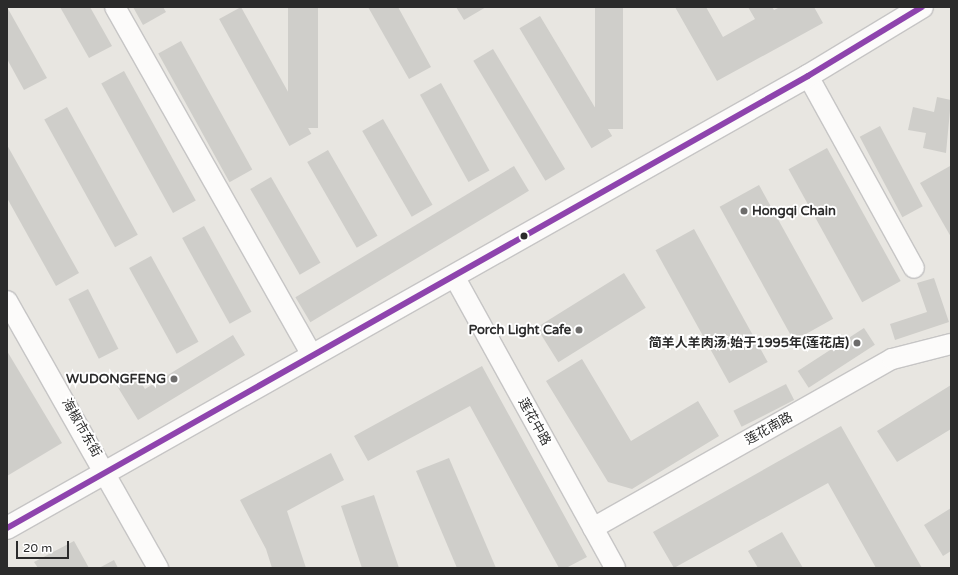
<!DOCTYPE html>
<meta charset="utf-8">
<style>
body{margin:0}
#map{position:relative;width:958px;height:575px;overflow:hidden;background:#e8e6e1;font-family:"Varela Round","Noto Sans SC",sans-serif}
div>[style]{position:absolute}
.building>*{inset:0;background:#cfceca;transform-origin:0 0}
.roads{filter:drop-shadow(1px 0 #c6c5c5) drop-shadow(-1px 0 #c6c5c5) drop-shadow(0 1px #c6c5c5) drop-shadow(0 -1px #c6c5c5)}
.minor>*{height:20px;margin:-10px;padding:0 10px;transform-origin:10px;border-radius:10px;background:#fcfbfa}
.tertiary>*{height:22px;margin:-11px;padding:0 11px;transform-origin:11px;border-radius:11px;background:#fcfbfa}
.bus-1>*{height:6px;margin:-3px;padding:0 3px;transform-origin:3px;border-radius:3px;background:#8e44ad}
.dots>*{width:11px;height:11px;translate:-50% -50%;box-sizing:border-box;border:2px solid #fff;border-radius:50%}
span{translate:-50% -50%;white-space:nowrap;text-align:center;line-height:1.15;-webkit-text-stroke:4px #fff;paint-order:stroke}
.poi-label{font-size:13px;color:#2b2b2b;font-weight:700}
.left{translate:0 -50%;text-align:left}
.right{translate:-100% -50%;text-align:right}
.street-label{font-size:13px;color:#2b2b2b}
.frame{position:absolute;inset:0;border:8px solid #2b2b2b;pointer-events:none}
.scale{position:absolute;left:16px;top:541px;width:53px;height:18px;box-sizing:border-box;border:2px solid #2b2b2b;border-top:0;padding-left:5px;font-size:12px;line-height:14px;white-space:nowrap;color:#2b2b2b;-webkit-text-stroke:3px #fff;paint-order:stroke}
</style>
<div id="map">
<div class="building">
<i style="clip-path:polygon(7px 7px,47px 78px,24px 90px,7px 59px)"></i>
<i style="clip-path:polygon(60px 7px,90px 7px,112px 46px,89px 58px)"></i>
<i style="clip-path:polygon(133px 7px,163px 7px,166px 12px,143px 25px)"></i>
<i style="left:241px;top:7px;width:145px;height:25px;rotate:61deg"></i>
<i style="left:288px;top:7px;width:30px;height:121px"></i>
<i style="clip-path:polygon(368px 7px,398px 7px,431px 67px,409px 79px)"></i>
<i style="clip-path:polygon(456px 7px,486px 7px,464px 20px)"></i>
<i style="left:595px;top:7px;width:28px;height:122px"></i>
<i style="clip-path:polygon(675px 7px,706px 7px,723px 37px,755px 19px,748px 7px,772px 7px,774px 10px,780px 7px,814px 7px,823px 23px,717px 81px)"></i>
<i style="left:540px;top:16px;width:140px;height:24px;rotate:59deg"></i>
<i style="left:181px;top:41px;width:147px;height:26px;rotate:61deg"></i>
<i style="left:493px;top:49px;width:140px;height:23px;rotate:59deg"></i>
<i style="left:124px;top:71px;width:148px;height:26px;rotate:61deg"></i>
<i style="left:441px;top:83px;width:100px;height:24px;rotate:61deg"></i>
<i style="clip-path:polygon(937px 97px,951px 100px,946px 153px,923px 148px,926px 133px,908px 130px,913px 107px,934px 112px)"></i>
<i style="left:67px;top:107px;width:146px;height:26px;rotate:61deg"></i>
<i style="left:383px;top:119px;width:99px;height:24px;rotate:60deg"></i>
<i style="left:880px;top:126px;width:91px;height:23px;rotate:62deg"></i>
<i style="clip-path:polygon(7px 145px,79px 273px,56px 286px,7px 198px)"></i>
<i style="left:827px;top:148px;width:152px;height:44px;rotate:61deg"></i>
<i style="left:328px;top:150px;width:99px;height:24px;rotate:60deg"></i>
<i style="left:514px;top:166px;width:29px;height:255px;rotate:59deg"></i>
<i style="clip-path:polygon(950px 166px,951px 167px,951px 237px,920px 183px)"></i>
<i style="left:271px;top:177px;width:99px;height:24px;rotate:60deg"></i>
<i style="left:759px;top:185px;width:153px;height:45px;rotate:61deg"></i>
<i style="left:204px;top:226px;width:98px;height:25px;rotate:61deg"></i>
<i style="left:694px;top:229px;width:152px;height:44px;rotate:61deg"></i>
<i style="left:151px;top:256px;width:98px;height:25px;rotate:61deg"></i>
<i style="left:624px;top:273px;width:41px;height:103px;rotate:58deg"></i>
<i style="clip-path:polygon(934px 278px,949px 322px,895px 340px,890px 324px,927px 312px,917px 283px)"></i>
<i style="left:88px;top:289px;width:67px;height:22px;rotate:63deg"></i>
<i style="left:864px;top:328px;width:20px;height:79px;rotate:57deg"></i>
<i style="clip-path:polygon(233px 335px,245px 355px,138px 420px,114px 381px,133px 370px,145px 389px)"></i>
<i style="clip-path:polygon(7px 351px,62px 443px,7px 476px)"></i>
<i style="clip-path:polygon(582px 359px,631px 441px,698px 401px,719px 436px,632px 489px,608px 482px,546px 381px)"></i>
<i style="clip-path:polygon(482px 366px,587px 557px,566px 568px,559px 568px,470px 406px,368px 461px,354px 436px)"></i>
<i style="left:786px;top:384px;width:18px;height:59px;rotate:63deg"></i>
<i style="clip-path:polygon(951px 385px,951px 429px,897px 462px,877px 431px)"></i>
<i style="clip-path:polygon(841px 426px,922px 568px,876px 568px,828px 483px,674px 568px,653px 532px)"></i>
<i style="clip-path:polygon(331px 453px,344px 480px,287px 511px,306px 568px,272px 568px,266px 549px,240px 500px)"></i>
<i style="clip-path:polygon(449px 458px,496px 568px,457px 568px,416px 471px)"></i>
<i style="clip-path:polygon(374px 495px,399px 568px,362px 568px,341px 506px)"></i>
<i style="clip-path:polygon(951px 508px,951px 551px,943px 556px,924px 525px)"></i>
<i style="clip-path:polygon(782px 532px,803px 568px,758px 568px,748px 551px)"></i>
<i style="clip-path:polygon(74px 541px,89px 568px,38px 568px,34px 562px)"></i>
<i style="clip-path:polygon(114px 560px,118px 568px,99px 568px)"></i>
</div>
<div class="roads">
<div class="minor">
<i style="left:115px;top:7px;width:400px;rotate:60.5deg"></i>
<i style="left:808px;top:76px;width:219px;rotate:61.1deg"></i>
<i style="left:454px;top:276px;width:333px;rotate:61.1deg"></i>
<i style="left:7px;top:301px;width:307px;rotate:60.5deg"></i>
<i style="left:593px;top:528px;width:343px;rotate:-29.5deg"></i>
<i style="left:892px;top:359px;width:61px;rotate:-14.3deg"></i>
</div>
<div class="tertiary">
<i style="left:7px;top:528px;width:920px;rotate:-29.44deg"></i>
<i style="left:808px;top:76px;width:133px;rotate:-31.2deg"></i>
</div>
</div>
<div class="bus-1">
<i style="left:7px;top:528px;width:920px;rotate:-29.44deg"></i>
<i style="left:808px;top:76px;width:133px;rotate:-31.2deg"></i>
</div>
<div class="dots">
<i style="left:744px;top:211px;background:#6d6c6b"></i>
<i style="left:524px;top:236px;background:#2b2b2b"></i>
<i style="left:579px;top:330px;background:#6d6c6b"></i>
<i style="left:857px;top:343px;background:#6d6c6b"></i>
<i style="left:174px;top:379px;background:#6d6c6b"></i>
</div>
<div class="poi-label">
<span class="left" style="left:752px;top:211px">Hongqi Chain</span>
<span class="right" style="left:571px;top:330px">Porch Light Cafe</span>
<span class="right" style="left:849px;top:343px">简羊人羊肉汤·始于1995年(莲花店)</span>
<span class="right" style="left:166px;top:379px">WUDONGFENG</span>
</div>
<div class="street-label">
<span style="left:534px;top:422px;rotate:61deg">莲花中路</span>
<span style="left:81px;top:428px;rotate:60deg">海椒市东街</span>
<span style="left:769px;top:429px;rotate:-29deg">莲花南路</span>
</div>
<div class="frame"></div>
<div class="scale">20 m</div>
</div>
